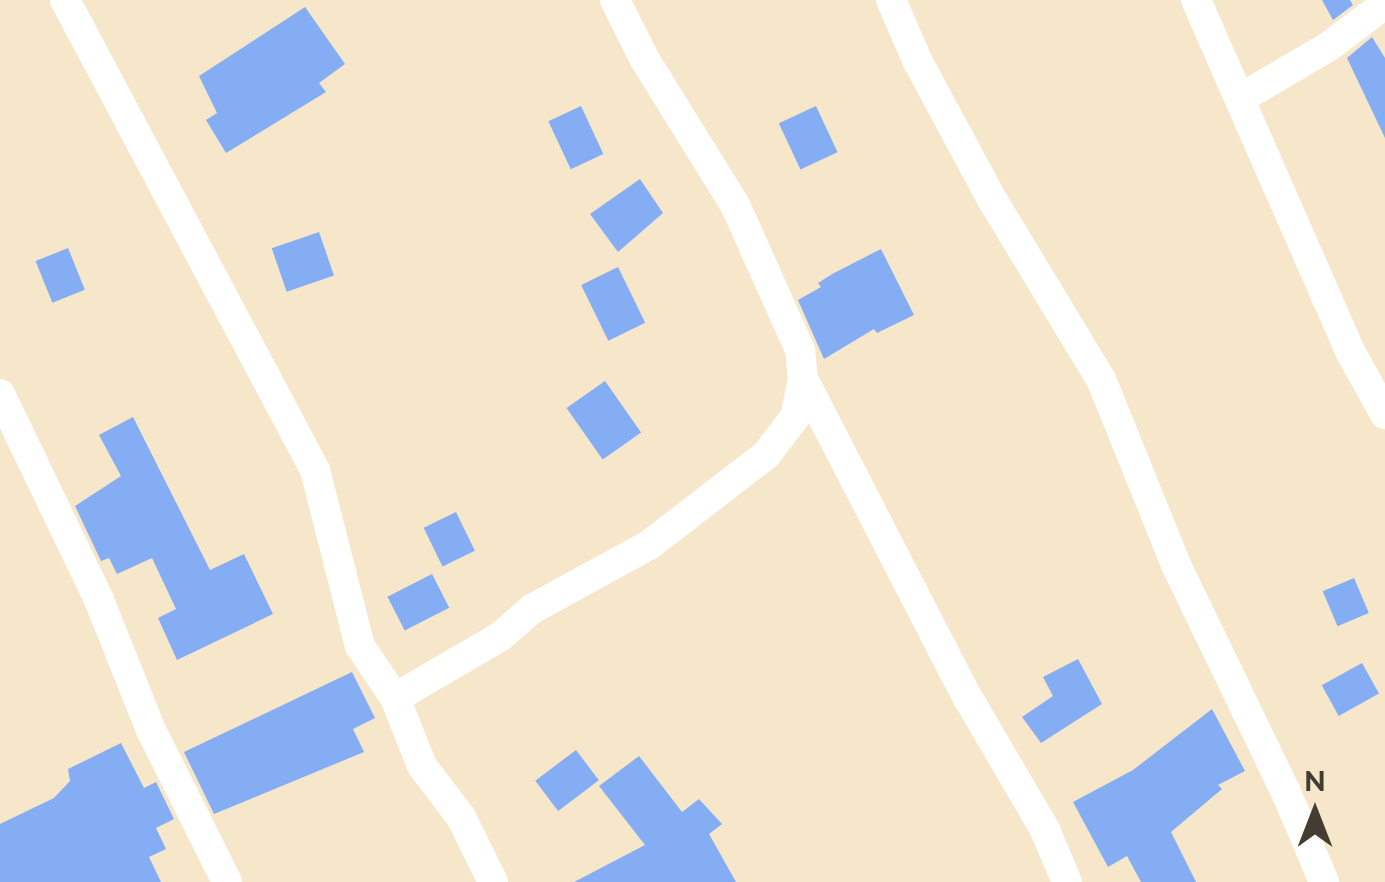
<!DOCTYPE html>
<style>
body{margin:0}
#map{position:relative;width:1385px;height:882px;overflow:hidden;background:#f6e6ca;font-family:Raleway,sans-serif}
div>[style]{position:absolute}
.building>*{inset:0;background:#85adf4;transform-origin:0 0}
.minor>*{height:30px;margin:-15px;padding:0 15px;transform-origin:15px;border-radius:15px;background:#fff}
span{translate:-50% -50%;white-space:nowrap;text-align:center;line-height:1.15;-webkit-text-stroke:9px #f6e6ca;paint-order:stroke}
.north{position:absolute;left:1265px;top:762px;width:100px;height:100px;-webkit-text-stroke:8px #f6e6ca;paint-order:stroke;rotate:0deg;font-size:28px;font-weight:700;line-height:40px;text-align:center;color:#423c31}
.north::after{content:'';display:block;margin:auto;width:35px;height:45px;background:#423c31;clip-path:polygon(50% 0,100% 100%,50% 72%,0 100%)}
</style>
<div id="map">
<div class="building">
<i style="clip-path:polygon(1322px 0,1350px 0,1353px 5px,1333px 20px)"></i>
<i style="clip-path:polygon(305px 7px,345px 64px,319px 83px,326px 92px,226px 153px,206px 120px,217px 113px,199px 76px)"></i>
<i style="clip-path:polygon(1372px 37px,1385px 58px,1385px 138px,1347px 58px)"></i>
<i style="left:581px;top:106px;width:53px;height:36px;rotate:65deg"></i>
<i style="left:816px;top:106px;width:51px;height:41px;rotate:65deg"></i>
<i style="clip-path:polygon(640px 179px,663px 213px,618px 252px,590px 214px)"></i>
<i style="left:319px;top:232px;width:46px;height:50px;rotate:71deg"></i>
<i style="left:68px;top:248px;width:45px;height:35px;rotate:68deg"></i>
<i style="clip-path:polygon(881px 249px,914px 315px,877px 333px,874px 329px,824px 359px,798px 300px,821px 287px,818px 283px,834px 273px)"></i>
<i style="left:618px;top:267px;width:62px;height:41px;rotate:64deg"></i>
<i style="left:605px;top:381px;width:63px;height:47px;rotate:55deg"></i>
<i style="clip-path:polygon(133px 417px,210px 570px,244px 554px,273px 614px,177px 660px,158px 618px,176px 609px,152px 558px,117px 574px,109px 558px,101px 561px,75px 506px,121px 476px,99px 435px)"></i>
<i style="left:456px;top:512px;width:43px;height:36px;rotate:64deg"></i>
<i style="left:432px;top:574px;width:38px;height:50px;rotate:63deg"></i>
<i style="left:1354px;top:578px;width:38px;height:34px;rotate:67deg"></i>
<i style="clip-path:polygon(1078px 659px,1102px 704px,1041px 743px,1022px 717px,1053px 696px,1043px 677px)"></i>
<i style="left:1362px;top:663px;width:35px;height:46px;rotate:61deg"></i>
<i style="clip-path:polygon(352px 672px,375px 718px,353px 729px,364px 752px,214px 814px,184px 752px)"></i>
<i style="clip-path:polygon(1212px 709px,1245px 771px,1218px 785px,1222px 789px,1171px 832px,1196px 882px,1141px 882px,1127px 856px,1108px 867px,1073px 802px,1133px 770px)"></i>
<i style="clip-path:polygon(121px 743px,144px 788px,156px 782px,174px 819px,156px 828px,166px 849px,149px 857px,161px 882px,0 882px,0 824px,54px 798px,70px 781px,68px 769px)"></i>
<i style="left:576px;top:750px;width:38px;height:51px;rotate:53deg"></i>
<i style="clip-path:polygon(639px 756px,682px 812px,699px 799px,722px 824px,709px 834px,736px 882px,574px 882px,645px 845px,599px 786px)"></i>
</div>
<div class="minor">
<i style="left:65px;top:0;width:532px;rotate:61.99deg"></i>
<i style="left:315px;top:470px;width:182px;rotate:75.7deg"></i>
<i style="left:360px;top:646px;width:63px;rotate:56.1deg"></i>
<i style="left:395px;top:698px;width:73px;rotate:68.3deg"></i>
<i style="left:422px;top:766px;width:64px;rotate:52.6deg"></i>
<i style="left:461px;top:817px;width:72px;rotate:63.8deg"></i>
<i style="left:891px;top:0;width:68px;rotate:66.5deg"></i>
<i style="left:918px;top:62px;width:158px;rotate:61.7deg"></i>
<i style="left:993px;top:201px;width:208px;rotate:58.8deg"></i>
<i style="left:1101px;top:379px;width:203px;rotate:68deg"></i>
<i style="left:1177px;top:567px;width:250px;rotate:64.2deg"></i>
<i style="left:1286px;top:792px;width:98px;rotate:67.1deg"></i>
<i style="left:1196px;top:0;width:386px;rotate:66.3deg"></i>
<i style="left:1351px;top:353px;width:70px;rotate:60.9deg"></i>
<i style="left:1241px;top:98px;width:101px;rotate:-30.4deg"></i>
<i style="left:1328px;top:47px;width:71px;rotate:-37deg"></i>
<i style="left:803px;top:379px;width:359px;rotate:62.7deg"></i>
<i style="left:968px;top:698px;width:153px;rotate:59.7deg"></i>
<i style="left:1045px;top:830px;width:56px;rotate:67.1deg"></i>
<i style="left:0;top:394px;width:229px;rotate:64.3deg"></i>
<i style="left:99px;top:600px;width:140px;rotate:68.2deg"></i>
<i style="left:151px;top:730px;width:170px;rotate:63.4deg"></i>
<i style="left:395px;top:698px;width:123px;rotate:-30.3deg"></i>
<i style="left:501px;top:636px;width:41px;rotate:-41.1deg"></i>
<i style="left:532px;top:609px;width:133px;rotate:-28.7deg"></i>
<i style="left:649px;top:545px;width:148px;rotate:-37.6deg"></i>
<i style="left:766px;top:455px;width:48px;rotate:-52.7deg"></i>
<i style="left:795px;top:417px;width:39px;rotate:-78deg"></i>
<i style="left:803px;top:379px;width:29px;rotate:-96deg"></i>
<i style="left:800px;top:350px;width:159px;rotate:-114.1deg"></i>
<i style="left:735px;top:205px;width:171px;rotate:-121.8deg"></i>
<i style="left:645px;top:60px;width:67px;rotate:-116.6deg"></i>
</div>
<div class="north">N</div>
</div>
